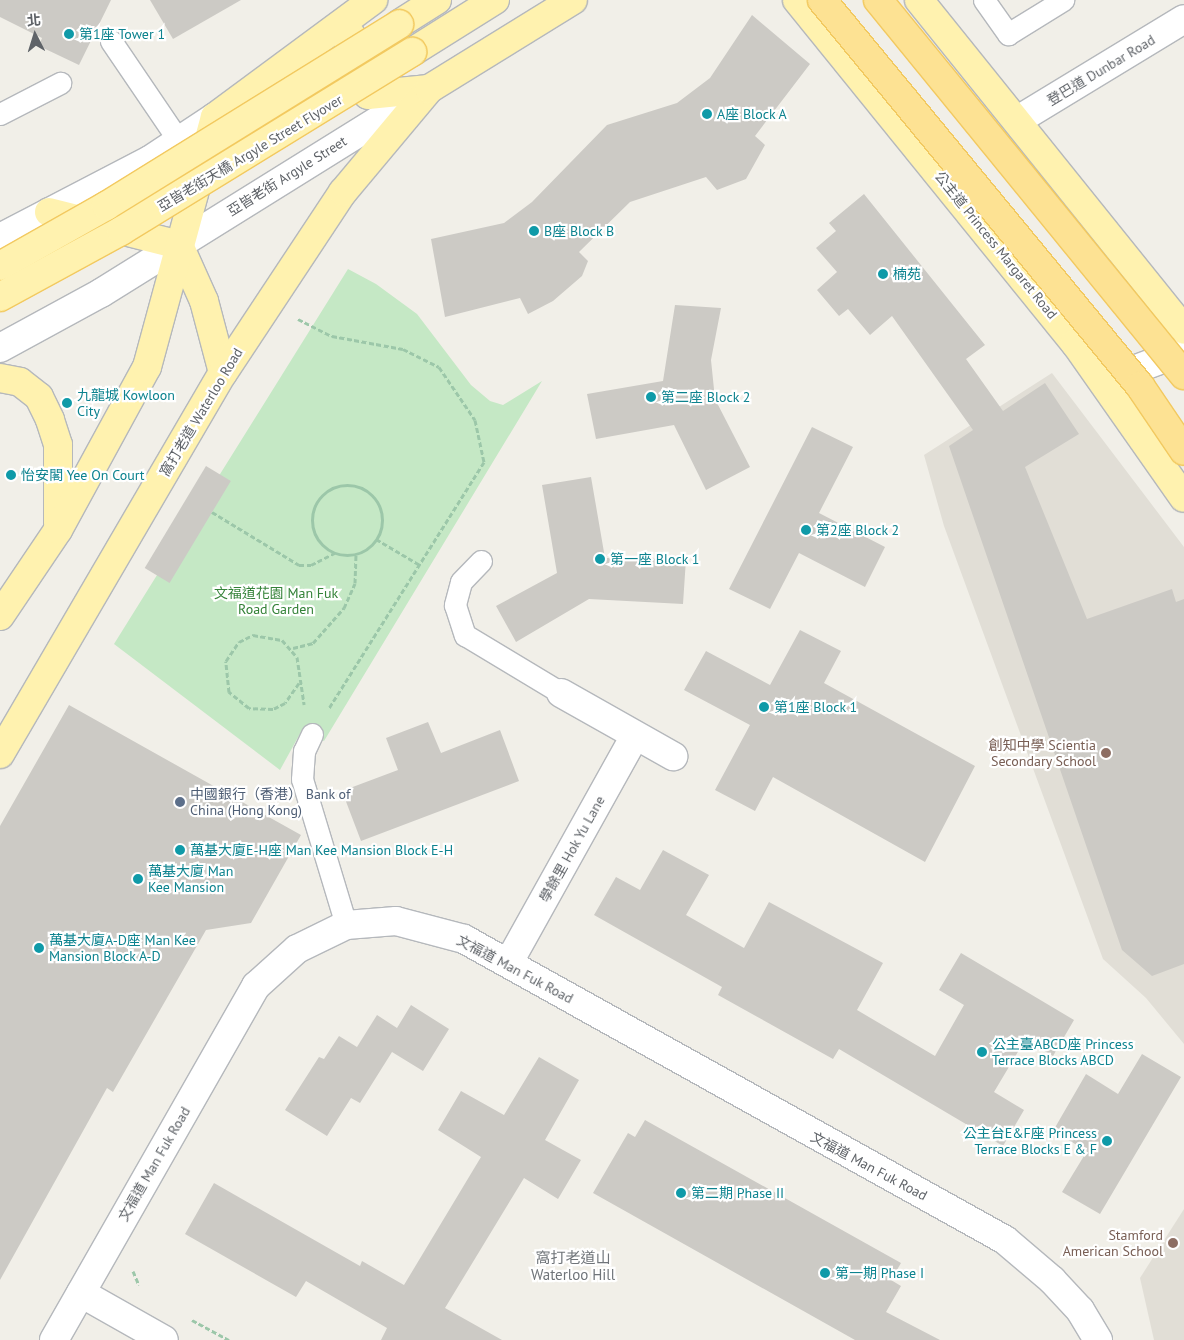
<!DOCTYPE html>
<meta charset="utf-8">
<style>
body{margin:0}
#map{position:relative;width:1184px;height:1340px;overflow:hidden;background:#f1efe8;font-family:"PT Sans","Noto Sans TC",sans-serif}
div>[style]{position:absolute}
.education>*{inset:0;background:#e1ded6}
.green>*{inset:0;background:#c5e8c5}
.building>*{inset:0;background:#cccac5;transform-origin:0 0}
.path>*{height:3px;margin-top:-1.5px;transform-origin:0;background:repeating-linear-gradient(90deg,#9cc7a9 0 5px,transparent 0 7.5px)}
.path>.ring{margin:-1.5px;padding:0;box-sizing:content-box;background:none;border:3px solid #9cc7a9;border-radius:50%}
.roads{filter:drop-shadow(1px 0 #b5b8bc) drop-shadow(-1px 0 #b5b8bc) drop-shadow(0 1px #b5b8bc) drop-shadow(0 -1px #b5b8bc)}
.lane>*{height:21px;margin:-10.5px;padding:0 10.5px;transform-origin:10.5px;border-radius:10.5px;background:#fff}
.street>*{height:28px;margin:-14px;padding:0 14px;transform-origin:14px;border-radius:14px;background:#fff}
.secondary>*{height:28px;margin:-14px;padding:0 14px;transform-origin:14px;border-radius:14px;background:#fff}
.primary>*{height:28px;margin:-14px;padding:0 14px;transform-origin:14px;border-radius:14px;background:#fff2af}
.bridges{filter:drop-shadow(1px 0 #f2c960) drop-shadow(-1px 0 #f2c960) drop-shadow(0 1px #f2c960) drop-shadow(0 -1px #f2c960)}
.primary-bridge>*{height:28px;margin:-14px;padding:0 14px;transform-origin:14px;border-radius:14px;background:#fff2af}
.highway-bridge>*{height:28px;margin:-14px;padding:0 14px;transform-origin:14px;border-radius:14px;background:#fde293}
.dots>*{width:14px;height:14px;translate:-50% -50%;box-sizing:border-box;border:2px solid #fff;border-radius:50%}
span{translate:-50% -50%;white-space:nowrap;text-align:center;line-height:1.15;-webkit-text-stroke:4.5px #fff;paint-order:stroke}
.culture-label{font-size:14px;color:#0d838f}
.left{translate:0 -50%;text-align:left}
.right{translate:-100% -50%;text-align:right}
.street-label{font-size:14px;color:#5f6368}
.park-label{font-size:14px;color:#348238}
.education-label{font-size:14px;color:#785e54}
.service-label{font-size:14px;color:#4e5e75}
.neighbourhood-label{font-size:15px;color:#70757a}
.north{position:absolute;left:10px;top:10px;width:50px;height:50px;-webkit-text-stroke:4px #fff;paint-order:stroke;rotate:355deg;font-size:14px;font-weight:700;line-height:20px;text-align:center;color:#5f6368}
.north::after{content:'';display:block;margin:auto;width:18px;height:22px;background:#5f6368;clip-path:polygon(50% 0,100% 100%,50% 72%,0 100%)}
</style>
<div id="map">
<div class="education">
<i style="clip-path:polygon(1052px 373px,1184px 547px,1184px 1044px,1146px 998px,1103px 959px,944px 526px,924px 455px)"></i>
<i style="clip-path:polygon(1184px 1209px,1184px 1340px,1154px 1340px,1140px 1278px)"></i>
</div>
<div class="green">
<i style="clip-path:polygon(348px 269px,376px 284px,417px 314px,471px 385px,490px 401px,503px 405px,542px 381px,324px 741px,302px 730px,280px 770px,114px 644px)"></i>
</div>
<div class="building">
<i style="clip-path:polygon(0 0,111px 0,79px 65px,39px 46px,42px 38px,0 17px)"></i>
<i style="clip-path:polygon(150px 0,241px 0,173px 39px)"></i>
<i style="clip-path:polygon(752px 15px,810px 64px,755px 136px,765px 145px,746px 179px,717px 190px,706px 177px,630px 202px,579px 252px,588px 261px,582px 276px,553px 301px,528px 314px,520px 298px,445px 317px,431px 239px,504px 223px,532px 202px,607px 125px,677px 103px,710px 78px)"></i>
<i style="clip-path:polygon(864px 194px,985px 345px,966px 359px,1003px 411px,1045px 383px,1079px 434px,1025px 467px,1087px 619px,1172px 589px,1176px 602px,1184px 599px,1184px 964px,1152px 976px,1122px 950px,949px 446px,973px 430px,892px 316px,870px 335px,848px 309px,839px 316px,817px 290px,837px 272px,816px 248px,836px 231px,829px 223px)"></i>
<i style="clip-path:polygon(675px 305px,721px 308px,711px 360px,715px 399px,750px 467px,706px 490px,674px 425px,596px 439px,587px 394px,663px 381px)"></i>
<i style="clip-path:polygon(812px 427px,853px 447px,819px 513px,885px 547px,865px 587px,799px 553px,770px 609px,729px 589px)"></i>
<i style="left:206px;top:466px;width:29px;height:119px;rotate:31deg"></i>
<i style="clip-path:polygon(591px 477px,605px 558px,686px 559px,683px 604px,589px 599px,516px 642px,496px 606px,557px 573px,542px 485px)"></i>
<i style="clip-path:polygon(800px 630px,841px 651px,824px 683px,975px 766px,925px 862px,773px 777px,755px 811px,715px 790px,750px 725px,684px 690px,706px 651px,770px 685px)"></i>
<i style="clip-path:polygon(69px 705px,301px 835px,251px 923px,206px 930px,113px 1092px,107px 1088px,0 1280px,0 826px)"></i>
<i style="clip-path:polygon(428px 722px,441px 753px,500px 730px,519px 781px,361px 841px,342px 791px,398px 770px,386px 738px)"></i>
<i style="clip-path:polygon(663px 850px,709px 875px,686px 915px,744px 948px,769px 902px,883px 963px,857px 1010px,935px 1056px,964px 1005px,939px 990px,961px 953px,1074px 1020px,1053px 1056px,1025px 1040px,994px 1092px,1024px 1110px,1003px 1146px,839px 1049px,833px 1059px,718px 995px,722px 987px,594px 915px,616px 877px,640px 890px)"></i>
<i style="clip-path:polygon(411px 1005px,449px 1029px,423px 1071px,392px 1052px,360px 1103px,351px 1098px,327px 1136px,285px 1110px,319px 1057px,324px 1059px,339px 1036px,357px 1047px,377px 1015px,397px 1028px)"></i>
<i style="clip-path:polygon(1142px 1054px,1181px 1077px,1100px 1214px,1062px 1192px,1087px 1151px,1053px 1131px,1086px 1074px,1118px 1094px)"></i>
<i style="clip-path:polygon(539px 1057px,579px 1080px,545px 1140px,581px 1160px,558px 1199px,524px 1178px,445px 1308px,502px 1340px,381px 1340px,387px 1328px,306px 1281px,296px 1297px,185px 1234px,214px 1183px,360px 1266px,362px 1261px,404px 1285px,481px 1157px,438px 1130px,461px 1091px,504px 1115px)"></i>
<i style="clip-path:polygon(645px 1120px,901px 1263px,891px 1280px,901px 1286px,886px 1312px,940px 1340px,855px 1340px,593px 1193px,628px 1133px,635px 1137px)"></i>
</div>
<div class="path">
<i style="left:298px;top:319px;width:38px;rotate:27deg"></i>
<i style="left:332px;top:336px;width:72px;rotate:10.4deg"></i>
<i style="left:403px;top:349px;width:40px;rotate:26.6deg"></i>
<i style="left:439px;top:367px;width:64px;rotate:55.8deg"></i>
<i style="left:475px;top:420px;width:43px;rotate:77.9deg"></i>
<i style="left:484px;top:462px;width:291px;rotate:122.2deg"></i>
<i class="ring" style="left:312px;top:485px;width:67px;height:67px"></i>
<i style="left:212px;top:512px;width:102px;rotate:31.3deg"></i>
<i style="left:299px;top:565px;width:12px"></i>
<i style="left:311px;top:565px;width:27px;rotate:-27deg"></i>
<i style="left:376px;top:539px;width:51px;rotate:30.6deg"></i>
<i style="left:293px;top:648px;width:21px;rotate:-14deg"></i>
<i style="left:313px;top:643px;width:47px;rotate:-48.5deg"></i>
<i style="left:344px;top:608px;width:27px;rotate:-66deg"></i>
<i style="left:355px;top:583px;width:29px;rotate:-88deg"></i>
<i style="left:299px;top:683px;width:24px;rotate:125deg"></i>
<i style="left:285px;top:703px;width:13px;rotate:153deg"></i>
<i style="left:273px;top:709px;width:24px;rotate:-178deg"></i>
<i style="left:249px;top:708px;width:26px;rotate:-141deg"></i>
<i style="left:229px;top:692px;width:31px;rotate:-96deg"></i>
<i style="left:226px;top:661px;width:23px;rotate:-56deg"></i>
<i style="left:239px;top:642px;width:16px;rotate:-27deg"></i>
<i style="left:253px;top:635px;width:29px;rotate:10deg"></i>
<i style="left:282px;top:640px;width:23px;rotate:49deg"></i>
<i style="left:297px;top:657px;width:48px;rotate:81.5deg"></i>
<i style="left:133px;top:1271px;width:15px;rotate:67deg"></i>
<i style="left:192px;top:1320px;width:42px;rotate:28.4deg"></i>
</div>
<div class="roads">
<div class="lane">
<i style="left:984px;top:0;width:42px;rotate:54.8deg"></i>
<i style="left:1008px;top:34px;width:65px;rotate:-31.7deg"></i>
<i style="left:111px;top:41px;width:121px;rotate:55.8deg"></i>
<i style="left:0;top:114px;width:68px;rotate:-27.3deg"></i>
<i style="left:481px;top:561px;width:29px;rotate:134deg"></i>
<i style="left:461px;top:582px;width:24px;rotate:105deg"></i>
<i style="left:455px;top:605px;width:32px;rotate:72deg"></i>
<i style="left:465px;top:635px;width:112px;rotate:31.1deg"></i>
<i style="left:312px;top:734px;width:19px;rotate:115deg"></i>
<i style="left:304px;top:751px;width:28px;rotate:94deg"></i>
<i style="left:302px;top:779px;width:152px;rotate:73.2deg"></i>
</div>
<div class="street">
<i style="left:1018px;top:120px;width:194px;rotate:-31.3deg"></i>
<i style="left:1107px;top:374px;width:29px;rotate:-10deg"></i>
<i style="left:1136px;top:369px;width:51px;rotate:-20.6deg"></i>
<i style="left:561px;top:693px;width:129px;rotate:29.4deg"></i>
<i style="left:509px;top:962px;width:259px;rotate:-60.9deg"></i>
<i style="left:81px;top:1293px;width:95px;rotate:29.5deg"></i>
<i style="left:54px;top:1340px;width:408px;rotate:-60.3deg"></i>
<i style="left:256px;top:986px;width:55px;rotate:-42.1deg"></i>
<i style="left:297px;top:949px;width:55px;rotate:-26.1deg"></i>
<i style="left:346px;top:925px;width:50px;rotate:-4.6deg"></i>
<i style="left:396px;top:921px;width:70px;rotate:14.8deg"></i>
<i style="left:464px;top:939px;width:619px;rotate:29.09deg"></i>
<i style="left:1005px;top:1240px;width:62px;rotate:40.4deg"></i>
<i style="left:1052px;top:1280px;width:41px;rotate:47deg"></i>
<i style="left:1080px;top:1310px;width:35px;rotate:59deg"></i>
</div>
<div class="secondary">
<i style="left:0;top:238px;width:169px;rotate:-27.5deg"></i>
<i style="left:150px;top:160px;width:78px;rotate:-33.5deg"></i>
<i style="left:0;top:348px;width:115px;rotate:-28.6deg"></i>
<i style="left:101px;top:293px;width:382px;rotate:-31.9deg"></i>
</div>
<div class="primary">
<i style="left:797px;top:0;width:442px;rotate:51deg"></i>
<i style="left:1075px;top:343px;width:189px;rotate:54.9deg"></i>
<i style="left:919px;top:0;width:423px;rotate:51.2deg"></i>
<i style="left:399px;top:24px;width:45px;rotate:-32.3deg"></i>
<i style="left:351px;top:35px;width:28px;rotate:100deg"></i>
<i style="left:346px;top:63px;width:17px;rotate:73deg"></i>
<i style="left:351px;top:79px;width:23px;rotate:43deg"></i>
<i style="left:368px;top:95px;width:61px;rotate:-5.6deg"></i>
<i style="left:412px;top:52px;width:98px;rotate:-32.1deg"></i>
<i style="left:49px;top:212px;width:134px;rotate:14.2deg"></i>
<i style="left:179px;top:245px;width:61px;rotate:65.9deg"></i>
<i style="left:204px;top:301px;width:74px;rotate:75.2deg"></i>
<i style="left:0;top:378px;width:20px;rotate:11deg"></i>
<i style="left:20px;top:382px;width:24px;rotate:38deg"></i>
<i style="left:39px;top:397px;width:25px;rotate:64deg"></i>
<i style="left:50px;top:420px;width:26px;rotate:72deg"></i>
<i style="left:58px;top:445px;width:78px;rotate:90deg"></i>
<i style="left:0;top:616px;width:104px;rotate:-56deg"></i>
<i style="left:58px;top:530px;width:186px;rotate:-61.4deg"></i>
<i style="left:147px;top:367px;width:259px;rotate:-74.8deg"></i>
<i style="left:215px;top:117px;width:197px;rotate:-36.5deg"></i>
<i style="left:0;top:754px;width:441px;rotate:-59.7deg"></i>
<i style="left:223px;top:373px;width:217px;rotate:-56.5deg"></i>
<i style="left:343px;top:192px;width:134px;rotate:-50.1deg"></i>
<i style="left:429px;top:89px;width:169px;rotate:-31.7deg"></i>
</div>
</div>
<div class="bridges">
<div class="primary-bridge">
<i style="left:0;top:266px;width:122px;rotate:-29.5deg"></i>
<i style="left:106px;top:206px;width:345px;rotate:-31.8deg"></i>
<i style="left:0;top:297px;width:138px;rotate:-28.6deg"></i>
<i style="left:121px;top:231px;width:342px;rotate:-31.6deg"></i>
</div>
<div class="highway-bridge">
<i style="left:822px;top:0;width:500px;rotate:50.52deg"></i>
<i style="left:1140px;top:386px;width:78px;rotate:55.9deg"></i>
<i style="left:878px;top:0;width:484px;rotate:50.8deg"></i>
</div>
</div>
<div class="dots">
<i style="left:69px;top:34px;background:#0f9aa8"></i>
<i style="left:707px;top:114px;background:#0f9aa8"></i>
<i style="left:534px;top:231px;background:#0f9aa8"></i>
<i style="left:883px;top:274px;background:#0f9aa8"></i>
<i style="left:651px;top:397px;background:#0f9aa8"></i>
<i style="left:67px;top:403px;background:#0f9aa8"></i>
<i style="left:11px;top:475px;background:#0f9aa8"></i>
<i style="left:806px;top:530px;background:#0f9aa8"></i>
<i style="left:600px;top:559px;background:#0f9aa8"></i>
<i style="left:764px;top:707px;background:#0f9aa8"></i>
<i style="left:1106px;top:753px;background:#8d6e63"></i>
<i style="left:180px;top:802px;background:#5c6f8a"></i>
<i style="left:180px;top:850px;background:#0f9aa8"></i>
<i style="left:138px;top:879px;background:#0f9aa8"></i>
<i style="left:39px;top:948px;background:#0f9aa8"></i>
<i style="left:982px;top:1052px;background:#0f9aa8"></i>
<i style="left:1107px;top:1141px;background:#0f9aa8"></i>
<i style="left:681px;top:1193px;background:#0f9aa8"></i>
<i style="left:1173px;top:1243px;background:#8d6e63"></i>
<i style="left:825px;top:1273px;background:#0f9aa8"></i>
</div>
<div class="culture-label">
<span class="left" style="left:79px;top:34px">第1座 Tower 1</span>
<span class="left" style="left:717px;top:114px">A座 Block A</span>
<span class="left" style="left:544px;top:231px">B座 Block B</span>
<span class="left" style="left:893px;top:274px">楠苑</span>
<span class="left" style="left:77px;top:403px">九龍城 Kowloon<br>City</span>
<span class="left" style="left:661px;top:397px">第二座 Block 2</span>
<span class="left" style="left:21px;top:475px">怡安閣 Yee On Court</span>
<span class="left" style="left:816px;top:530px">第2座 Block 2</span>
<span class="left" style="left:610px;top:559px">第一座 Block 1</span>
<span class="left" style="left:774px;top:707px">第1座 Block 1</span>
<span class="left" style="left:190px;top:850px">萬基大廈E-H座 Man Kee Mansion Block E-H</span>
<span class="left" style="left:148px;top:879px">萬基大廈 Man<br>Kee Mansion</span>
<span class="left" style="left:49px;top:948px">萬基大廈A-D座 Man Kee<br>Mansion Block A-D</span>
<span class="left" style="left:992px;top:1052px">公主臺ABCD座 Princess<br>Terrace Blocks ABCD</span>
<span class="right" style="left:1097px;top:1141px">公主台E&amp;F座 Princess<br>Terrace Blocks E &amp; F</span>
<span class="left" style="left:691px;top:1193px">第二期 Phase II</span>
<span class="left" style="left:835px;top:1273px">第一期 Phase I</span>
</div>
<div class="street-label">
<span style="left:1101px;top:70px;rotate:-31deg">登巴道 Dunbar Road</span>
<span style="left:250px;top:153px;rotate:-31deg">亞皆老街天橋 Argyle Street Flyover</span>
<span style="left:287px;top:176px;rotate:-32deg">亞皆老街 Argyle Street</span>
<span style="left:996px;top:245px;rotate:51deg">公主道 Princess Margaret Road</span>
<span style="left:201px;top:412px;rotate:-59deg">窩打老道 Waterloo Road</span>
<span style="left:572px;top:849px;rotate:-61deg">學餘里 Hok Yu Lane</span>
<span style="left:515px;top:969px;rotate:28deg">文福道 Man Fuk Road</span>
<span style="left:154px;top:1164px;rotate:-60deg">文福道 Man Fuk Road</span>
<span style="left:869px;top:1166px;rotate:28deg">文福道 Man Fuk Road</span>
</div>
<div class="park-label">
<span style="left:276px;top:601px">文福道花園 Man Fuk<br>Road Garden</span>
</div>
<div class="education-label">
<span class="right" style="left:1096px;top:753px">創知中學 Scientia<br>Secondary School</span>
<span class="right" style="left:1163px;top:1243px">Stamford<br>American School</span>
</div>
<div class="service-label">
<span class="left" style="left:190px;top:802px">中國銀行（香港） Bank of<br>China (Hong Kong)</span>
</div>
<div class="neighbourhood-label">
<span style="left:573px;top:1266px">窩打老道山<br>Waterloo Hill</span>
</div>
<div class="north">北</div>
</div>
